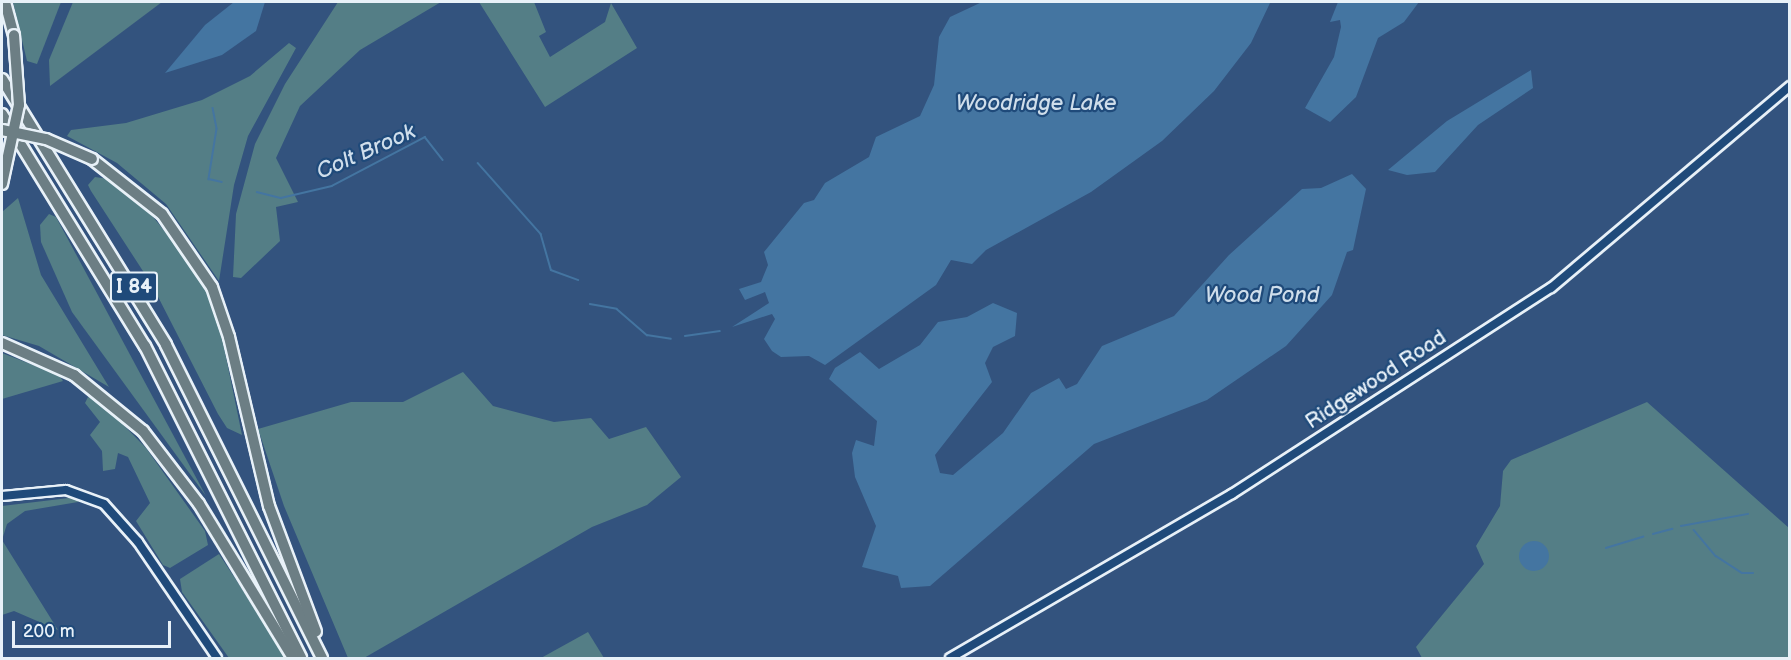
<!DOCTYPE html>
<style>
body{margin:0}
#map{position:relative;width:1791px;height:660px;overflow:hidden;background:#33537e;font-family:"Balsamiq Sans",sans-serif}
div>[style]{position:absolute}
.green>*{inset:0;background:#547e86}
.water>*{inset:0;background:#4475a1}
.round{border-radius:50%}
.stream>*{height:1.5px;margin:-0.75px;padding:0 0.75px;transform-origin:0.75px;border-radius:0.75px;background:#4475a1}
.roads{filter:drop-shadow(2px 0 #e8f1f8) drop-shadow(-2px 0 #e8f1f8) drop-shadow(0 2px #e8f1f8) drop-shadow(0 -2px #e8f1f8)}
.secondary>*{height:8px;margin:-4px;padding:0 4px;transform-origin:4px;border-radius:4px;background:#1f4a7a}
.highway>*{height:10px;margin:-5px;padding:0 5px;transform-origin:5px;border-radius:5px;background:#6c7e84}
.bridges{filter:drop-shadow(2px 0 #e8f1f8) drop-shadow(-2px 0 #e8f1f8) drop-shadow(0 2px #e8f1f8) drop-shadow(0 -2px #e8f1f8)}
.highway-bridge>*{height:10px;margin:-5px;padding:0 5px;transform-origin:5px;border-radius:5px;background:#6c7e84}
span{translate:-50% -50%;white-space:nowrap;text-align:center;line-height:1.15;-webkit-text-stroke:4.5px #1f4a7a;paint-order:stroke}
.shield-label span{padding:2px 4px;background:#1f4a7a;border:2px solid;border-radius:4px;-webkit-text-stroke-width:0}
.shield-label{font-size:20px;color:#e8f1f8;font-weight:700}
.street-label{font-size:21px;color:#e8f1f8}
.water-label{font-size:22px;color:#cfdeeb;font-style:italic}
.frame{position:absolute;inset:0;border:3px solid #e8f1f8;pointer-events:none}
.scale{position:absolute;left:12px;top:621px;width:159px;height:27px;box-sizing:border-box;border:3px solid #e8f1f8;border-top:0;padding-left:8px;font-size:18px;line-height:21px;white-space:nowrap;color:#e8f1f8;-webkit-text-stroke:4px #1f4a7a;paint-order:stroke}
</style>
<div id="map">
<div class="green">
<i style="clip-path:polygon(13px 2px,61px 2px,37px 64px,27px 61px)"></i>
<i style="clip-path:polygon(73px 2px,162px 2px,50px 86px,49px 60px)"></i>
<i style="clip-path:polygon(338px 2px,441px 2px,360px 50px,300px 106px,276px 158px,298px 202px,276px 207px,280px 241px,241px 278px,233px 277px,236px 214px,255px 144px,285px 84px)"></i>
<i style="clip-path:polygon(479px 2px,534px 2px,546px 32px,539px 36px,550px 57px,605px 22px,611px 3px,637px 48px,545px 107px)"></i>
<i style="clip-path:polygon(289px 43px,296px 48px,248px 136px,234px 185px,219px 281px,166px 204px,117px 163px,67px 136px,71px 130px,126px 123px,202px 100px,250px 76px)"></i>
<i style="clip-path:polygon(95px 177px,109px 179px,145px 207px,197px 271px,219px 323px,242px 435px,227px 428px,218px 414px,152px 285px,91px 191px,88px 185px)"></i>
<i style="clip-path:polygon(18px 198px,41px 275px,109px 387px,39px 346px,2px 335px,2px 212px)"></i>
<i style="clip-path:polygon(49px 214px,56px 217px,206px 496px,72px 312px,41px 242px,40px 225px)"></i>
<i style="clip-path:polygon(2px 353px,59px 375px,63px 381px,2px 399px)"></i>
<i style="clip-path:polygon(463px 372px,493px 406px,554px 422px,591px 418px,609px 439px,646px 427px,681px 477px,647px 505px,592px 527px,364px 658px,348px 658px,284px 506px,258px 429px,351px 402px,403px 402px)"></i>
<i style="clip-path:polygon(88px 397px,101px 402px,146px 448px,205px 531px,208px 545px,170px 568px,163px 565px,136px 521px,150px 503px,128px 457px,118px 453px,115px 469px,103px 471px,102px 451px,90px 435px,100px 422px,85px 403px)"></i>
<i style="clip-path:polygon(1647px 402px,1789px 528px,1789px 658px,1422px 658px,1416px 647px,1484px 564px,1476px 546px,1500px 506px,1503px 471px,1511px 460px)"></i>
<i style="clip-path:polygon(77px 497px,78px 502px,25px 511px,7px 524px,2px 540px,58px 630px,14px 611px,2px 615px,2px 506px)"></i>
<i style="clip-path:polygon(219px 554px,275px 639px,286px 658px,229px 658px,182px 592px,180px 579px)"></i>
<i style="clip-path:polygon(588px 632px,604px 658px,541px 658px)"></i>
</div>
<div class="water">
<i style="clip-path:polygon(234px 2px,265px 2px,256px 31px,222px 55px,165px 73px,205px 25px)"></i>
<i style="clip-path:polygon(982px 2px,1276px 2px,1270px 3px,1251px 43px,1214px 91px,1162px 141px,1091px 192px,986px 250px,972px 264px,951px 260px,936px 285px,825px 365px,809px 356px,781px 357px,772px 351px,764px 339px,775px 319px,772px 314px,732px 327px,769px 303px,765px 292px,745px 300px,739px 289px,761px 282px,768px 265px,764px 252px,804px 203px,814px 200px,825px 183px,869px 157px,876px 137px,920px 116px,934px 85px,939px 37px,950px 17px)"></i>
<i style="clip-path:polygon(1338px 2px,1419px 2px,1404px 22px,1378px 38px,1356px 97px,1330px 122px,1305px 108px,1334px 57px,1341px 27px,1340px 20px,1330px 22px)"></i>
<i style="clip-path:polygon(1531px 70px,1533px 88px,1478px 125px,1435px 172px,1407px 175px,1388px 170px,1447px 121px)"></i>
<i style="clip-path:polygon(1352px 174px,1366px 189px,1353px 250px,1347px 252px,1332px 295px,1286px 346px,1207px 400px,1094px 444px,930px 586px,901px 588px,898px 576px,862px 567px,876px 526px,855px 477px,852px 453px,856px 440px,874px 446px,877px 421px,829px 379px,835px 368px,860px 352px,879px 369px,920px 345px,938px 322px,967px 317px,993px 303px,1017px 313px,1015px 336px,993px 347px,985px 363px,992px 382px,935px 455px,940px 473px,953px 475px,1003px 433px,1031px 393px,1059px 378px,1066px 389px,1077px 384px,1102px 346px,1174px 316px,1229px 255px,1302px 189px,1321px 188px)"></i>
<i class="round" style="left:1519px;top:541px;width:30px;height:30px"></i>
</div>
<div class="stream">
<i style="left:213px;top:108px;width:21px;rotate:79deg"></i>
<i style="left:217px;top:129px;width:51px;rotate:99.1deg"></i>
<i style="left:209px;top:179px;width:13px;rotate:13deg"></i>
<i style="left:478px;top:163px;width:95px;rotate:48.4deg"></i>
<i style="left:541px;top:234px;width:37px;rotate:74deg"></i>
<i style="left:551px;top:270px;width:29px;rotate:20deg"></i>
<i style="left:257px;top:192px;width:25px;rotate:14deg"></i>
<i style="left:281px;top:198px;width:52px;rotate:-13.2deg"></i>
<i style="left:332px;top:186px;width:105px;rotate:-27.8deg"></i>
<i style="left:425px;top:137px;width:29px;rotate:52deg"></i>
<i style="left:590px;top:304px;width:27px;rotate:10deg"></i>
<i style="left:617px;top:309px;width:40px;rotate:41deg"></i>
<i style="left:647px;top:335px;width:24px;rotate:9deg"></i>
<i style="left:685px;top:336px;width:35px;rotate:-8deg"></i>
<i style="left:1681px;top:526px;width:68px;rotate:-10.2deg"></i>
<i style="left:1694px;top:530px;width:34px;rotate:50deg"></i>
<i style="left:1716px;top:556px;width:31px;rotate:33deg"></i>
<i style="left:1742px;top:573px;width:11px"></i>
<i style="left:1653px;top:534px;width:20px;rotate:-15deg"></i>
<i style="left:1606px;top:548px;width:39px;rotate:-17deg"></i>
</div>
<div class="roads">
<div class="secondary">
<i style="left:2px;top:496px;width:64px;rotate:-5.4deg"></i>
<i style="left:66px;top:490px;width:40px;rotate:20.2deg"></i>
<i style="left:104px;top:504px;width:51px;rotate:48.2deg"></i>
<i style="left:138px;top:542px;width:140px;rotate:55.7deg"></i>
<i style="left:950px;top:658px;width:326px;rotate:-30.2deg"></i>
<i style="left:1232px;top:494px;width:380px;rotate:-32.9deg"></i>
<i style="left:1551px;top:288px;width:313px;rotate:-40.2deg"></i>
</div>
<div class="highway">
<i style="left:5px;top:2px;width:34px;rotate:75deg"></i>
<i style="left:2px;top:79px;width:312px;rotate:58.3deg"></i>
<i style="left:166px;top:345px;width:350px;rotate:63.5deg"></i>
<i style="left:2px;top:114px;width:273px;rotate:58.4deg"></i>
<i style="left:145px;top:346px;width:349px;rotate:63.4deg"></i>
<i style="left:92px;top:159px;width:89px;rotate:38.2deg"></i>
<i style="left:162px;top:214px;width:88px;rotate:55.6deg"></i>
<i style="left:212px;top:287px;width:53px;rotate:71.2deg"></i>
<i style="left:229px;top:337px;width:174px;rotate:76.7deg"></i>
<i style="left:269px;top:506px;width:134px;rotate:69.5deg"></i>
<i style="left:2px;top:343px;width:79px;rotate:24deg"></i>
<i style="left:74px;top:375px;width:89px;rotate:39.1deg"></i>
<i style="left:143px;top:431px;width:92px;rotate:52.5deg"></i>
<i style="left:199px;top:504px;width:180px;rotate:58.6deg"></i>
</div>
</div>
<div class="bridges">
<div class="highway-bridge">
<i style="left:2px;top:130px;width:45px;rotate:11.6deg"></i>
<i style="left:46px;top:139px;width:50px;rotate:23.5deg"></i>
<i style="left:2px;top:184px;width:81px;rotate:-77.9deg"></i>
<i style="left:19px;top:105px;width:70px;rotate:-94.1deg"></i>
</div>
</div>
<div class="shield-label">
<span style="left:134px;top:287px">I 84</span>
</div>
<div class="street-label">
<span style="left:1376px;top:380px;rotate:-33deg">Ridgewood Road</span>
</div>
<div class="water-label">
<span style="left:1036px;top:104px">Woodridge Lake</span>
<span style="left:366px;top:152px;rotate:-24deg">Colt Brook</span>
<span style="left:1262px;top:296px">Wood Pond</span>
</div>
<div class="frame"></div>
<div class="scale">200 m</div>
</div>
